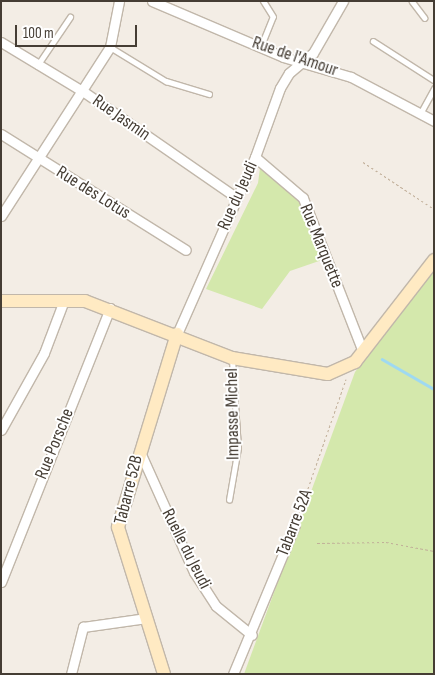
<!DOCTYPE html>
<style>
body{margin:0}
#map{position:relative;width:435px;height:675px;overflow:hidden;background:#f3ede5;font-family:"Sofia Sans Condensed",sans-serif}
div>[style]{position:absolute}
.green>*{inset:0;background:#d4e8ac}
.stream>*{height:2.5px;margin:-1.25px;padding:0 1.25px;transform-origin:1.25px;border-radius:1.25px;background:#9fd9f1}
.path>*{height:1px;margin-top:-0.5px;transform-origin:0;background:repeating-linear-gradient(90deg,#c0ae98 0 2.5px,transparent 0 5px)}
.roads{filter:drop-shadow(1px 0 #c1b7aa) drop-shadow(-1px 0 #c1b7aa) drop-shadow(0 1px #c1b7aa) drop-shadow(0 -1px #c1b7aa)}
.lane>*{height:4.5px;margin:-2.25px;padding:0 2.25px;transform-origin:2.25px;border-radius:2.25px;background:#fff}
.street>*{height:9px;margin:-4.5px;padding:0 4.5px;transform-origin:4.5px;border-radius:4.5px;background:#fff}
.secondary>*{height:12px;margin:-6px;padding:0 6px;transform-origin:6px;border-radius:6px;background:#ffeac3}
span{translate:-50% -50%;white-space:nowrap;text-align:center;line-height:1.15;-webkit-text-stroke:4px #fff;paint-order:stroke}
.street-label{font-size:18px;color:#453d34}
.frame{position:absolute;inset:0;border:2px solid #453d34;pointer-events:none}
.scale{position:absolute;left:15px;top:25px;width:122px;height:22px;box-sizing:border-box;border:2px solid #453d34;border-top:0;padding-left:6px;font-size:15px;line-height:18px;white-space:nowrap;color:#453d34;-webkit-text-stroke:4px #fff;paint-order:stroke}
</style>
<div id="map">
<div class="green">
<i style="clip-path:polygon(260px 168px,275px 175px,302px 204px,322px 260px,290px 271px,262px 309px,206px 289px,258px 183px)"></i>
<i style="clip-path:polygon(434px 269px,434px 674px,244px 674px,355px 372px)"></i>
</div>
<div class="stream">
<i style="left:382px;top:359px;width:60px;rotate:30deg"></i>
</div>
<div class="path">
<i style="left:363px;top:162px;width:85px;rotate:33.5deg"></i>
<i style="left:298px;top:517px;width:146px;rotate:-70.8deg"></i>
<i style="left:317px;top:543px;width:69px;rotate:-0.8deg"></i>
<i style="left:386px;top:542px;width:49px;rotate:10.6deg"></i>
</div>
<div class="roads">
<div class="lane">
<i style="left:412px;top:1px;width:21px;rotate:53deg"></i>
<i style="left:373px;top:41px;width:72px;rotate:32.6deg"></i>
<i style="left:261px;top:46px;width:31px;rotate:-68deg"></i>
<i style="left:273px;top:17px;width:19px;rotate:-122deg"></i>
<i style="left:110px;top:47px;width:66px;rotate:31.3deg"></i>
<i style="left:166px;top:81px;width:45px;rotate:16.8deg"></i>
<i style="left:37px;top:66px;width:59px;rotate:-56deg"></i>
<i style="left:420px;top:114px;width:29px;rotate:-61deg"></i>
<i style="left:229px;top:500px;width:53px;rotate:-80.2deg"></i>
<i style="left:238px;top:448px;width:88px;rotate:-93.9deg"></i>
</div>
<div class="street">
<i style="left:152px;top:1px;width:142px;rotate:23.1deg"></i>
<i style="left:283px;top:57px;width:71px;rotate:16.4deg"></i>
<i style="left:351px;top:77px;width:94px;rotate:27.9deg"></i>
<i style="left:1px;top:42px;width:97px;rotate:31.1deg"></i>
<i style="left:84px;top:92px;width:186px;rotate:34.7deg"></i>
<i style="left:1px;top:134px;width:218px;rotate:32.1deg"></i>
<i style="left:255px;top:157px;width:63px;rotate:40.5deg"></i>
<i style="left:303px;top:198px;width:165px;rotate:68.7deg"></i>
<i style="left:1px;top:216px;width:201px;rotate:-57.2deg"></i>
<i style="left:110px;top:47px;width:47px;rotate:-78.9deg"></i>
<i style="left:177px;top:334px;width:193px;rotate:-66.2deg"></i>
<i style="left:255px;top:157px;width:73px;rotate:-70.1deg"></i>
<i style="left:280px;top:88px;width:17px;rotate:-59deg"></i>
<i style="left:289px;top:73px;width:31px;rotate:-40deg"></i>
<i style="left:313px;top:53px;width:60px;rotate:-60deg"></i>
<i style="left:1px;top:430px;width:88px;rotate:-60.8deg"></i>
<i style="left:44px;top:353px;width:53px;rotate:-69.2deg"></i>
<i style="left:140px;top:452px;width:132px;rotate:65.8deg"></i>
<i style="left:194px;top:572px;width:40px;rotate:57.1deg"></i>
<i style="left:216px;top:606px;width:46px;rotate:38.9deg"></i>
<i style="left:1px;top:582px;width:295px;rotate:-68.3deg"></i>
<i style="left:71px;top:674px;width:49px;rotate:-75.7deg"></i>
<i style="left:83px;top:627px;width:64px;rotate:-8.1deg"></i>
<i style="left:233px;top:674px;width:161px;rotate:-67.4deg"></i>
</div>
<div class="secondary">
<i style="left:1px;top:301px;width:84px"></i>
<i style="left:85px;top:301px;width:158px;rotate:21.2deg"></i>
<i style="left:232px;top:358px;width:97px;rotate:9.5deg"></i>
<i style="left:328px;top:374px;width:30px;rotate:-24deg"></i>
<i style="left:355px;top:362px;width:129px;rotate:-52.2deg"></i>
<i style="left:164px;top:674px;width:154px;rotate:-107.4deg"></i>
<i style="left:118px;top:527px;width:202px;rotate:-73deg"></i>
</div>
</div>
<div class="street-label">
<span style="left:295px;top:57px;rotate:19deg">Rue de l'Amour</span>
<span style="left:121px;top:118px;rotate:35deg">Rue Jasmin</span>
<span style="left:93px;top:193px;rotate:32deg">Rue des Lotus</span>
<span style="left:238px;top:196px;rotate:-66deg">Rue du Jeudi</span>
<span style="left:321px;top:246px;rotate:68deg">Rue Marquette</span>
<span style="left:233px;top:414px;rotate:-91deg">Impasse Michel</span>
<span style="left:55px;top:444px;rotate:-68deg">Rue Porsche</span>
<span style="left:129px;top:490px;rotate:-76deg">Tabarre 52B</span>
<span style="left:295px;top:523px;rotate:-69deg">Tabarre 52A</span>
<span style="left:186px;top:549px;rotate:63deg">Ruelle du Jeudi</span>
</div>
<div class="frame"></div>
<div class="scale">100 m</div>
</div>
